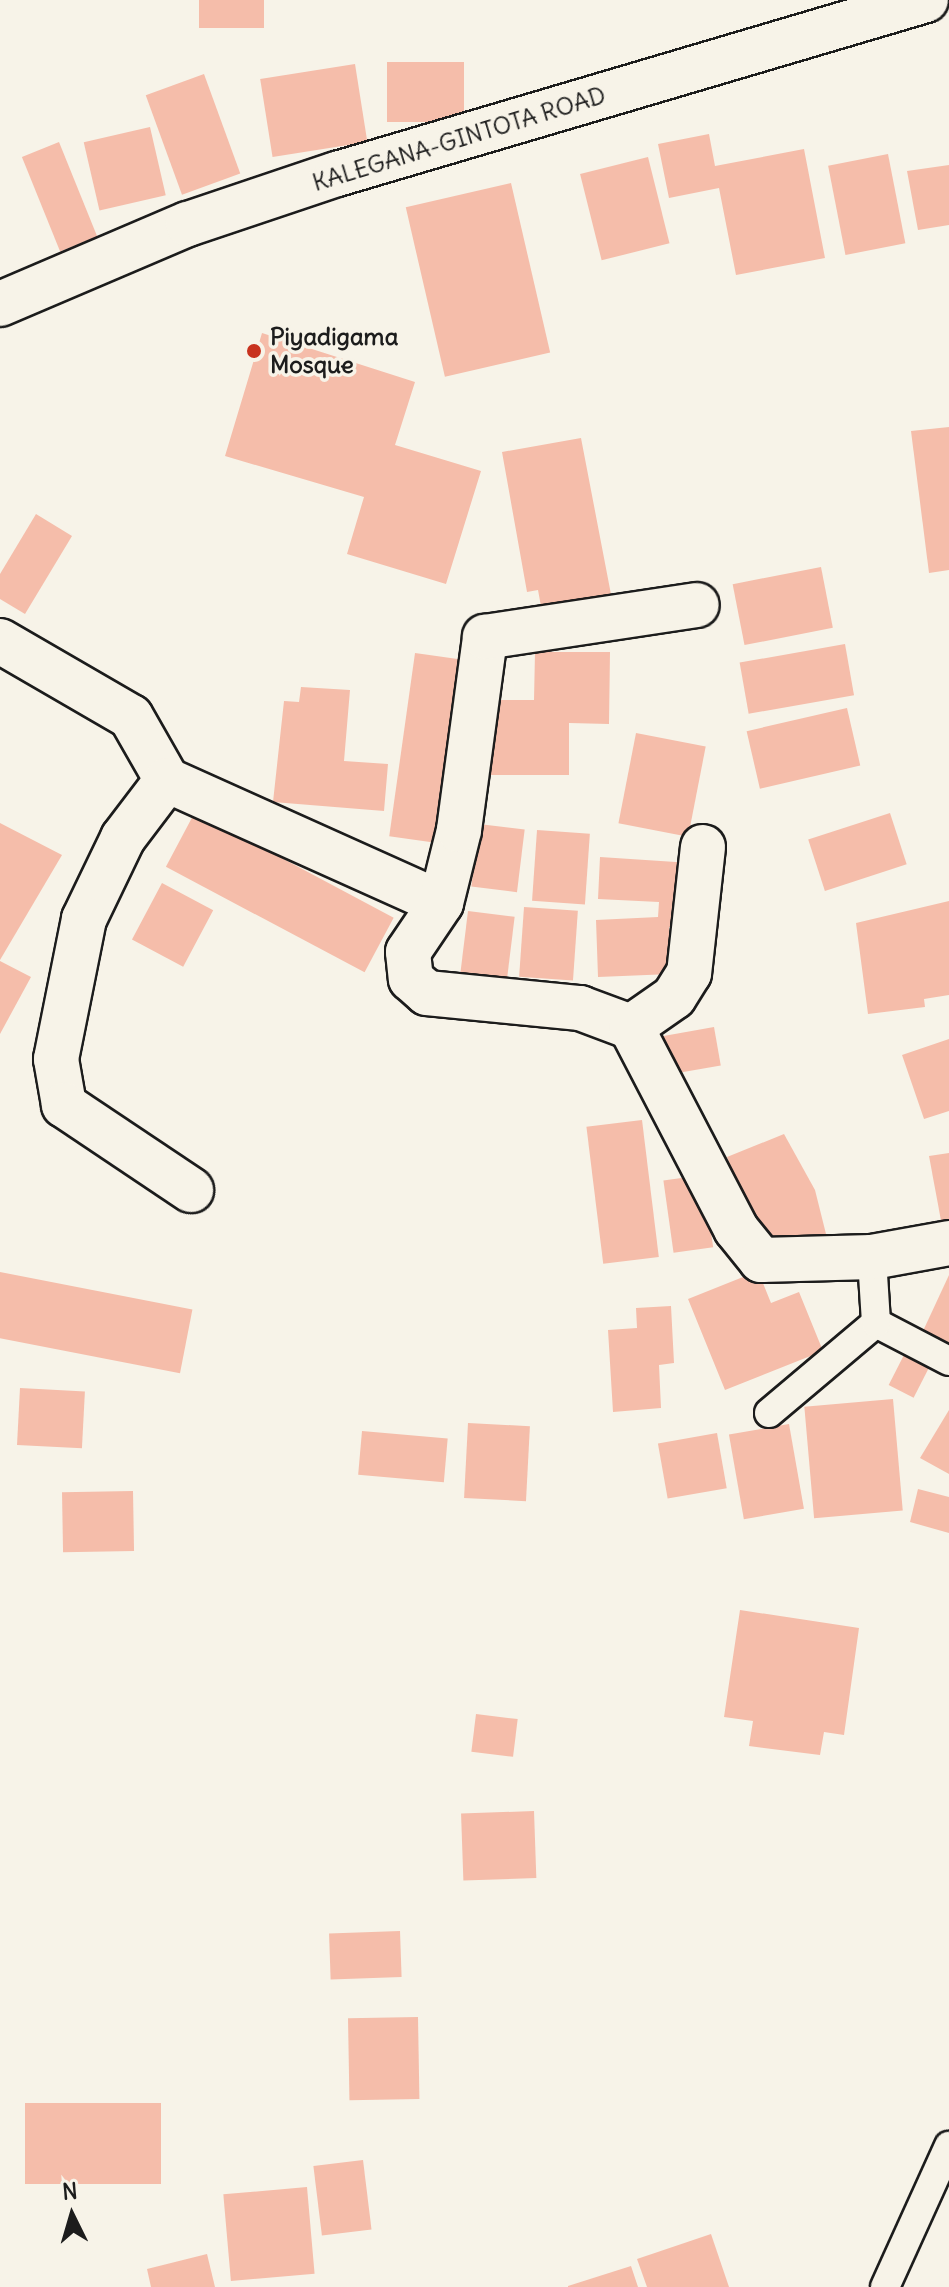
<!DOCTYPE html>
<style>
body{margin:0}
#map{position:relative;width:949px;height:2287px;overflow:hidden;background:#f7f3e8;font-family:Delius,sans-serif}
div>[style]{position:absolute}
.building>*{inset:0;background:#f5bdaa;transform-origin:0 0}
.roads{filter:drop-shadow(2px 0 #1c1c1c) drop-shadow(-2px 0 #1c1c1c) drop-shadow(0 2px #1c1c1c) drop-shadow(0 -2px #1c1c1c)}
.service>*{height:28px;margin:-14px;padding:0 14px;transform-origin:14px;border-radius:14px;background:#f7f3e8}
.minor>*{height:44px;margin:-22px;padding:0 22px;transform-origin:22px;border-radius:22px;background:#f7f3e8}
.secondary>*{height:44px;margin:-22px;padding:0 22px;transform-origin:22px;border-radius:22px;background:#f7f3e8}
.dots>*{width:22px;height:22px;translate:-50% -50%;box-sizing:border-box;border:4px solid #f7f3e8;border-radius:50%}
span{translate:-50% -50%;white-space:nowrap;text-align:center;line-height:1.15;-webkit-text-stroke:7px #f7f3e8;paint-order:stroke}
.street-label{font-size:24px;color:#1c1c1c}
.poi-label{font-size:24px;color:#1c1c1c;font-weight:700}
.left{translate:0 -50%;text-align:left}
.north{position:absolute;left:32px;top:2175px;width:80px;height:80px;-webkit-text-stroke:6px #f7f3e8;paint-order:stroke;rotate:355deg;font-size:22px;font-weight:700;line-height:32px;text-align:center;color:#1c1c1c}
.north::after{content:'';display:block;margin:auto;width:28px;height:36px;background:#1c1c1c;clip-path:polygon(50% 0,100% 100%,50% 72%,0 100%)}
</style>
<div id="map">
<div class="building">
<i style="left:199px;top:0;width:65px;height:28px"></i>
<i style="left:387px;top:62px;width:77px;height:60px"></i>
<i style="left:355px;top:64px;width:79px;height:96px;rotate:81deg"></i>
<i style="left:204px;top:74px;width:106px;height:62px;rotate:70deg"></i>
<i style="left:150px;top:127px;width:70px;height:68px;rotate:77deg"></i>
<i style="clip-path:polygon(709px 134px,715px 166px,804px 149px,825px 258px,736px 275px,719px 188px,669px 198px,658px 144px)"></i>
<i style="left:59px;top:142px;width:102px;height:40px;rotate:68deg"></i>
<i style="left:888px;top:154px;width:91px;height:61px;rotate:79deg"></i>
<i style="left:648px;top:157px;width:89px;height:70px;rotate:76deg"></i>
<i style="clip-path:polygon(949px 165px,949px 225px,918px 230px,907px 171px)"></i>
<i style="left:511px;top:183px;width:174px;height:108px;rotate:77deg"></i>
<i style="clip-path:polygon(262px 333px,415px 382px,395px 445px,481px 471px,446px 584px,347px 554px,364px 497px,225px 456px)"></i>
<i style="clip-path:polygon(949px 427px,949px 570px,929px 573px,911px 431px)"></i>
<i style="clip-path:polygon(581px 438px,614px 610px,544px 623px,538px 590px,527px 592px,502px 452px)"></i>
<i style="clip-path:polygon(36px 514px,72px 536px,25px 614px,0 599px,0 574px)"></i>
<i style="left:821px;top:567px;width:62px;height:90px;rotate:79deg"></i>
<i style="left:845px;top:644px;width:52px;height:107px;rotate:80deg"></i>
<i style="clip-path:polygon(535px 652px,610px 652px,609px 724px,569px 723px,569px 775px,481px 775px,482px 700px,534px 700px)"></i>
<i style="left:415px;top:653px;width:52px;height:185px;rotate:8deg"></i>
<i style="clip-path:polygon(301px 687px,350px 690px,344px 761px,388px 764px,384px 811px,273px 802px,284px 701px,299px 702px)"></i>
<i style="left:847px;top:708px;width:59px;height:103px;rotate:77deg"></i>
<i style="left:636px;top:733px;width:71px;height:92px;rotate:11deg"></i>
<i style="left:195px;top:812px;width:225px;height:62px;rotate:28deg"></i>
<i style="left:890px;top:813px;width:54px;height:86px;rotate:72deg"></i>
<i style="clip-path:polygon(0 823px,62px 855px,0 960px)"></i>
<i style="left:479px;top:824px;width:46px;height:63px;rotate:7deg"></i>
<i style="left:537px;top:830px;width:53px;height:71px;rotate:4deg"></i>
<i style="clip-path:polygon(600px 857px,691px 863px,678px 928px,669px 927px,671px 974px,598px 977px,596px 920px,658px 917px,659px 902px,598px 899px)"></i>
<i style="left:162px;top:883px;width:58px;height:64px;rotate:28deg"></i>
<i style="clip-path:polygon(949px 901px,949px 995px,924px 999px,925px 1007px,868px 1014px,856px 923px)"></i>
<i style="left:524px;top:907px;width:54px;height:70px;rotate:4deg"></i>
<i style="left:468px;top:911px;width:47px;height:63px;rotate:7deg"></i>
<i style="clip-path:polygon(0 961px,31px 977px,0 1034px)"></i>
<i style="left:714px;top:1027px;width:39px;height:54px;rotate:80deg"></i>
<i style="clip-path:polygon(949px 1039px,949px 1111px,924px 1119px,902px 1055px)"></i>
<i style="left:642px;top:1120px;width:138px;height:56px;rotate:83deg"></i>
<i style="clip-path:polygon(784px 1134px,815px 1190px,829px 1246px,763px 1247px,727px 1157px)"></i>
<i style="clip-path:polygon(949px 1153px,949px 1224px,942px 1226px,929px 1156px)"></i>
<i style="left:703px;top:1175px;width:73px;height:40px;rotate:82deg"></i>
<i style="clip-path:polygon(758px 1271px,771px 1303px,799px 1292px,823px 1351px,725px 1390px,688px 1299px)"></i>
<i style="left:0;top:1272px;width:196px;height:65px;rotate:11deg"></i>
<i style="clip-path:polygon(949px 1275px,949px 1343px,923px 1331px)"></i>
<i style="clip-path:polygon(671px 1306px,674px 1363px,659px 1365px,661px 1408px,613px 1412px,608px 1330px,637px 1328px,636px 1308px)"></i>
<i style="left:905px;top:1353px;width:28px;height:36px;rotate:27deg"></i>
<i style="left:20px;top:1388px;width:65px;height:57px;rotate:3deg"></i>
<i style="left:893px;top:1399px;width:112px;height:89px;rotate:85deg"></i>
<i style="clip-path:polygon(949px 1410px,949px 1474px,920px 1458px)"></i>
<i style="left:468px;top:1423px;width:62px;height:75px;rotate:3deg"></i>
<i style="left:789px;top:1424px;width:86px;height:61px;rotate:80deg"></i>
<i style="left:362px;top:1431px;width:86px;height:44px;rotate:5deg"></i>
<i style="left:717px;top:1433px;width:56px;height:60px;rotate:80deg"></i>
<i style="clip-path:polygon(918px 1489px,949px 1497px,949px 1533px,910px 1522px)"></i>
<i style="left:133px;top:1491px;width:60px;height:71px;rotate:89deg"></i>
<i style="clip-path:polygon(740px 1610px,859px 1628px,844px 1735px,824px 1732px,820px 1755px,749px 1746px,753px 1721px,724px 1717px)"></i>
<i style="left:476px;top:1714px;width:42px;height:38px;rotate:7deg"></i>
<i style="left:534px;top:1811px;width:67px;height:73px;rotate:88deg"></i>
<i style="left:400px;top:1931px;width:46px;height:71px;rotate:88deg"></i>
<i style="left:418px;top:2017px;width:82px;height:70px;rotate:89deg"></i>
<i style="left:25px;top:2103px;width:136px;height:81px"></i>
<i style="left:363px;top:2160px;width:70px;height:50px;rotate:83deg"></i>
<i style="left:307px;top:2187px;width:87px;height:84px;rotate:85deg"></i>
<i style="clip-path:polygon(711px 2234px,729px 2287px,647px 2287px,637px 2259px)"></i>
<i style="clip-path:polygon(207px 2254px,215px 2287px,151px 2287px,147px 2269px)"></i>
<i style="clip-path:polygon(631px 2266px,638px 2287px,568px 2287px,568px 2286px)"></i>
</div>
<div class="roads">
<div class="service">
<i style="left:876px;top:1323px;width:82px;rotate:27.5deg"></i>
<i style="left:769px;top:1413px;width:140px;rotate:-40.1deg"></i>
<i style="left:876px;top:1323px;width:66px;rotate:-93.5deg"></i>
<i style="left:885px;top:2287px;width:155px;rotate:-65.6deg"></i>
</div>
<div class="minor">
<i style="left:0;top:641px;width:151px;rotate:30.1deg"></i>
<i style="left:131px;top:717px;width:73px;rotate:60.3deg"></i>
<i style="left:167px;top:780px;width:300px;rotate:24.2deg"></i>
<i style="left:441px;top:903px;width:59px;rotate:124deg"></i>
<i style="left:408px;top:952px;width:27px;rotate:84deg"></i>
<i style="left:411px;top:979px;width:21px;rotate:41deg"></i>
<i style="left:427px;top:993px;width:154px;rotate:5.6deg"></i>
<i style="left:580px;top:1008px;width:54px;rotate:20.4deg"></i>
<i style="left:167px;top:780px;width:73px;rotate:127.2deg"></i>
<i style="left:123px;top:838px;width:90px;rotate:115.7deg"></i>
<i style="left:84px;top:919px;width:143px;rotate:101.3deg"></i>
<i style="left:56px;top:1059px;width:47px;rotate:80.1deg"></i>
<i style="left:64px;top:1105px;width:153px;rotate:33.8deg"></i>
<i style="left:703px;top:847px;width:127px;rotate:96.3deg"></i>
<i style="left:689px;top:973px;width:28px;rotate:122deg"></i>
<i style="left:674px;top:997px;width:52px;rotate:145.1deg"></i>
<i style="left:631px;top:1027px;width:228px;rotate:62.5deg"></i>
<i style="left:736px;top:1229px;width:40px;rotate:51deg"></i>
<i style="left:761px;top:1260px;width:111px;rotate:-1.5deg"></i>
<i style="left:872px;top:1257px;width:78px;rotate:-10.3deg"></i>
<i style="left:441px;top:903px;width:75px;rotate:-76.1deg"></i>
<i style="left:459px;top:830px;width:195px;rotate:-82.3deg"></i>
<i style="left:485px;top:637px;width:214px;rotate:-8.6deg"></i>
</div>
<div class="secondary">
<i style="left:0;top:304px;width:204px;rotate:-23.1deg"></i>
<i style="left:188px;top:224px;width:157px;rotate:-18.6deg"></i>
<i style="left:337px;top:174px;width:614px;rotate:-16.46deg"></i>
</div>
</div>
<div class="dots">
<i style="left:254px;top:351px;background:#c8321e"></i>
</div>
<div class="street-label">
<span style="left:459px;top:139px;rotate:-17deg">KALEGANA-GINTOTA ROAD</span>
</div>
<div class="poi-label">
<span class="left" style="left:270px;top:351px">Piyadigama<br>Mosque</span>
</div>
<div class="north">N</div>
</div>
